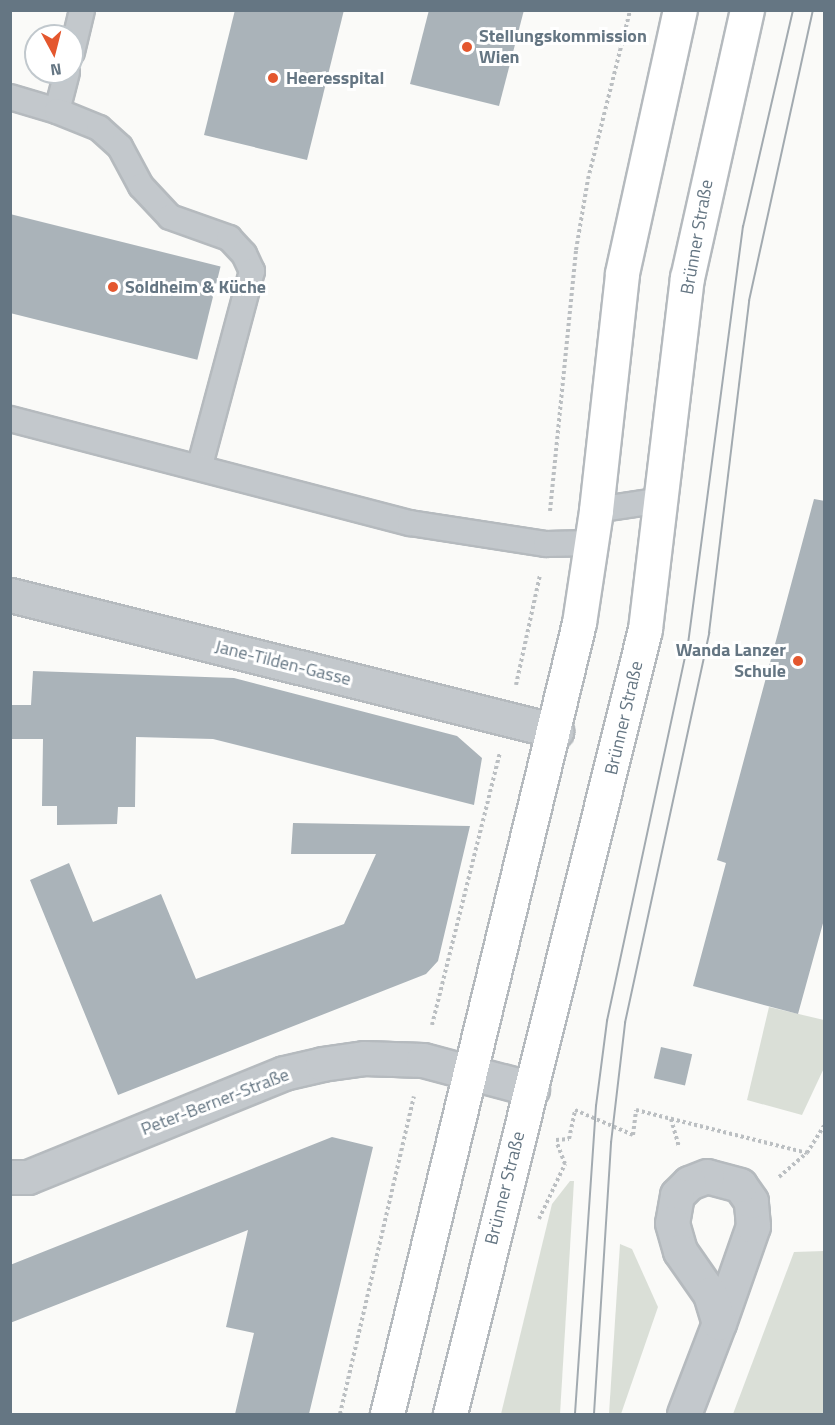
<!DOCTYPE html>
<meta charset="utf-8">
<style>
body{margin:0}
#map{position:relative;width:835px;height:1425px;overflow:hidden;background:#fafaf8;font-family:"Titillium Web",sans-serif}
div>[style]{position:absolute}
.green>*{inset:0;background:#dadfd7}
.building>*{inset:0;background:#aab3b9;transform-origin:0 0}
.path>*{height:4px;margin-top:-2px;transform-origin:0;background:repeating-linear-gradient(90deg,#bbbfc2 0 3px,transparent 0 6px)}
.roads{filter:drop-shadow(2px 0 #b5babe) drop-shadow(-2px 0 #b5babe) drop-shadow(0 2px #b5babe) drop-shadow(0 -2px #b5babe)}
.lane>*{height:24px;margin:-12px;padding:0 12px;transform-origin:12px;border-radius:12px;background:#c3c8cc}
.street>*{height:33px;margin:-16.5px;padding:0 16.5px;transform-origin:16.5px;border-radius:16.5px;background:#c3c8cc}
.primary>*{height:33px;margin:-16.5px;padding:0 16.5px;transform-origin:16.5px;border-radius:16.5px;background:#fff}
.tram>*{height:1.5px;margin:-0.75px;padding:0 0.75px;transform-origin:0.75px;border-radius:0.75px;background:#a2aab0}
.dots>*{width:16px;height:16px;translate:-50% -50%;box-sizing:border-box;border:3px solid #fff;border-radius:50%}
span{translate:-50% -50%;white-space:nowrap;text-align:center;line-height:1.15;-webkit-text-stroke:6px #fff;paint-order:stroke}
.poi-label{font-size:18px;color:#657683;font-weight:700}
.left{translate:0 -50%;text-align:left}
.right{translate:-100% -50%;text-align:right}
.street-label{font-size:18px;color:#657683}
.frame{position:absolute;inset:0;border:12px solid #657683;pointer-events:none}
.north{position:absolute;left:24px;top:24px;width:60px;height:60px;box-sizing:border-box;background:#fff;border:2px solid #c1c8cd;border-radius:50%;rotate:173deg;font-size:16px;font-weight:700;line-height:24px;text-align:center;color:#657683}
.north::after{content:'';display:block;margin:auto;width:21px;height:27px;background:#e4572e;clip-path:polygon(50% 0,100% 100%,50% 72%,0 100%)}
</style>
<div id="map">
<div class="green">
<i style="clip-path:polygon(769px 1007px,824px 1020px,824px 1068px,802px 1115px,747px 1100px)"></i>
<i style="clip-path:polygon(570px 1181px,574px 1181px,560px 1414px,501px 1414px,552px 1204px)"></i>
<i style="clip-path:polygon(620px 1244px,632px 1249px,658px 1307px,621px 1414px,609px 1414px)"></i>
<i style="clip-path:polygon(824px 1251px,824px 1414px,733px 1414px,794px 1252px)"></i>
</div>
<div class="building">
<i style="clip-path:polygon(235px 10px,344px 10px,307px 160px,204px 135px)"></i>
<i style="clip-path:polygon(429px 10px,524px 10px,499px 106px,410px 84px)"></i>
<i style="left:10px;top:214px;width:217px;height:96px;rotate:14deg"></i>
<i style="clip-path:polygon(814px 499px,825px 501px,825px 916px,798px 1014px,693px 986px,726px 863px,717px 860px)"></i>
<i style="clip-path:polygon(33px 671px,234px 678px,457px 736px,482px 758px,474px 805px,213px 739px,136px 737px,135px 807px,118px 807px,117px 824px,57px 825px,57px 806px,42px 806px,43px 739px,10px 739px,10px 705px,31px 705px)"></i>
<i style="clip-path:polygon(293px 823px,470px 826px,438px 961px,426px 974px,118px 1095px,30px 880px,69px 863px,93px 922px,161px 894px,196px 979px,344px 924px,376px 854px,291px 854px)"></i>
<i style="left:661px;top:1047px;width:32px;height:32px;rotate:13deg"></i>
<i style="clip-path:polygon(332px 1137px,373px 1147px,309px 1414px,235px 1414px,254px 1333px,226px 1327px,248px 1230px,10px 1323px,10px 1265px)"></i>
</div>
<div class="path">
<i style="left:550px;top:511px;width:262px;rotate:-84.3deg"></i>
<i style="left:576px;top:250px;width:72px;rotate:-80.4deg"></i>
<i style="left:588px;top:179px;width:174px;rotate:-76deg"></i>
<i style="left:516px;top:685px;width:113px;rotate:-77.7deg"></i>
<i style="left:432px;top:1025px;width:280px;rotate:-76deg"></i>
<i style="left:671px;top:1119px;width:29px;rotate:74deg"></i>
<i style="left:556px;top:1140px;width:13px;rotate:-4deg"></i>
<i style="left:569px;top:1139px;width:30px;rotate:-78deg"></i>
<i style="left:575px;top:1110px;width:63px;rotate:23.3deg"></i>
<i style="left:633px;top:1135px;width:25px;rotate:-83deg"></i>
<i style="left:636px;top:1110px;width:176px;rotate:14.1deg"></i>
<i style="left:779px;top:1177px;width:37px;rotate:-41deg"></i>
<i style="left:807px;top:1153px;width:32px;rotate:-58deg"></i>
<i style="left:539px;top:1219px;width:61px;rotate:-64.7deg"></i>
<i style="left:565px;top:1164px;width:22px;rotate:-111deg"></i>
<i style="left:340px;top:1414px;width:326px;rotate:-76.9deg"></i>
</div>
<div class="roads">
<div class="lane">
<i style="left:72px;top:52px;width:43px;rotate:-76.6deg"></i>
<i style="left:10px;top:97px;width:49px;rotate:16.6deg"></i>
<i style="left:57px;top:111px;width:40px;rotate:-75.6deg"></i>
<i style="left:57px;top:111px;width:45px;rotate:22deg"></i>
<i style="left:99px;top:128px;width:28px;rotate:42deg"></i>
<i style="left:120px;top:147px;width:44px;rotate:61.7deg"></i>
<i style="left:141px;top:186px;width:42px;rotate:46.9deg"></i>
<i style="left:170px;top:217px;width:63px;rotate:19.6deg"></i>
<i style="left:229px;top:238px;width:22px;rotate:47deg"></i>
<i style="left:244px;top:254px;width:19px;rotate:65deg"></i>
<i style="left:252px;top:271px;width:201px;rotate:105deg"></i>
<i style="left:10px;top:419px;width:413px;rotate:14.6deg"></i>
<i style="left:410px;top:523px;width:138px;rotate:8.8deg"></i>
<i style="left:546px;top:544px;width:45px;rotate:-1.3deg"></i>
<i style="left:596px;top:510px;width:68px;rotate:-8.5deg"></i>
</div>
<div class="street">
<i style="left:10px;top:595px;width:563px;rotate:13.99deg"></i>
<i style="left:10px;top:1177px;width:18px"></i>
<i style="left:28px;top:1177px;width:276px;rotate:-22.1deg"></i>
<i style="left:284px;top:1073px;width:39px;rotate:-13deg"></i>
<i style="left:322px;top:1064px;width:42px;rotate:-8.1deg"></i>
<i style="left:364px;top:1058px;width:59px;rotate:1.9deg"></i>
<i style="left:423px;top:1060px;width:113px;rotate:14.9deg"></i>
<i style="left:684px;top:1414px;width:97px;rotate:-69deg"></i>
<i style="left:719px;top:1323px;width:103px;rotate:-70.7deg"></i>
<i style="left:753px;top:1226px;width:25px;rotate:-95deg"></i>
<i style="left:751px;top:1201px;width:19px;rotate:-125deg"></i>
<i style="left:740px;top:1185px;width:34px;rotate:-165deg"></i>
<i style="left:707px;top:1176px;width:19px;rotate:159deg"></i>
<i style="left:689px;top:1183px;width:17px;rotate:135deg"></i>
<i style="left:677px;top:1195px;width:28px;rotate:100deg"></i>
<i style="left:672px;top:1223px;width:29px;rotate:74deg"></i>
<i style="left:680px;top:1251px;width:52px;rotate:55.1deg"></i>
<i style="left:710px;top:1294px;width:30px;rotate:73deg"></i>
</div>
<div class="primary">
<i style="left:387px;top:1414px;width:814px;rotate:-76.36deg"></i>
<i style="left:579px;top:623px;width:114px;rotate:-81.4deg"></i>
<i style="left:596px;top:510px;width:238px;rotate:-83.7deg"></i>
<i style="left:622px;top:273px;width:269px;rotate:-77.6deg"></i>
<i style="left:450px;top:1414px;width:809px;rotate:-76.05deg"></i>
<i style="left:645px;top:629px;width:354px;rotate:-83.2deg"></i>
<i style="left:687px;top:278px;width:275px;rotate:-77.4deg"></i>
</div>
</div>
<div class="tram">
<i style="left:575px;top:1414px;width:309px;rotate:-86.1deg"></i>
<i style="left:596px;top:1106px;width:86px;rotate:-82.6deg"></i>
<i style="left:607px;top:1021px;width:386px;rotate:-77.9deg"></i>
<i style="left:688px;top:644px;width:421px;rotate:-82.5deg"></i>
<i style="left:743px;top:227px;width:223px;rotate:-77deg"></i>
<i style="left:594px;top:1414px;width:272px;rotate:-86.4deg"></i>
<i style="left:611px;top:1143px;width:121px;rotate:-83.3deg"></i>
<i style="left:625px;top:1023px;width:399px;rotate:-77.8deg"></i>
<i style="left:709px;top:633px;width:334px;rotate:-83.1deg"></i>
<i style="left:749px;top:301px;width:298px;rotate:-77.6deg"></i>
</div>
<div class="dots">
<i style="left:467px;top:47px;background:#e4572e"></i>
<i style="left:273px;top:78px;background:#e4572e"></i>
<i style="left:113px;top:287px;background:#e4572e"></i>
<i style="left:798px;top:661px;background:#e4572e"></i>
</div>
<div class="poi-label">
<span class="left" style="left:479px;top:47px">Stellungskommission<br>Wien</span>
<span class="left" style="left:286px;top:78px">Heeresspital</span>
<span class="left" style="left:125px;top:287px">Soldheim &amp; Küche</span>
<span class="right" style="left:786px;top:661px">Wanda Lanzer<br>Schule</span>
</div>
<div class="street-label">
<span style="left:697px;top:237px;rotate:-80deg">Brünner Straße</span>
<span style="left:283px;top:663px;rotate:14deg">Jane-Tilden-Gasse</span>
<span style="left:624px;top:718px;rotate:-77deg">Brünner Straße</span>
<span style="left:215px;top:1102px;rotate:-21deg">Peter-Berner-Straße</span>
<span style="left:505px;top:1188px;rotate:-76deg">Brünner Straße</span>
</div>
<div class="frame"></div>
<div class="north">N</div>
</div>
